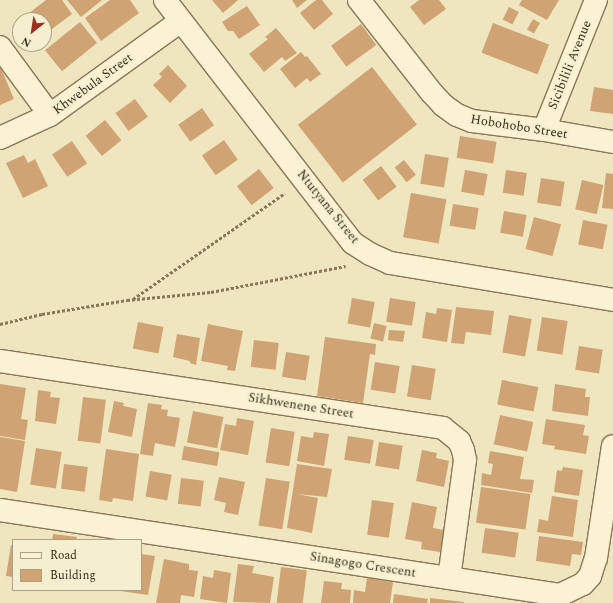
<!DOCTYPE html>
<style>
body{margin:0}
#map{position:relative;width:613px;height:603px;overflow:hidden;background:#efe6bf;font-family:Spectral,serif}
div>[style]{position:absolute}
.building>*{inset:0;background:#cfa373;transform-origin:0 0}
.path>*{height:2.5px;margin-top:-1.25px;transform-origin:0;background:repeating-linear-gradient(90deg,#887757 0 3px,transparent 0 5px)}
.roads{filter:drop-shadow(1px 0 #887757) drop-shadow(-1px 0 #887757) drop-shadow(0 1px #887757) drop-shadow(0 -1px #887757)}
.minor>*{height:22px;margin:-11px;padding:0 11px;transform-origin:11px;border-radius:11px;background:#faf2d2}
span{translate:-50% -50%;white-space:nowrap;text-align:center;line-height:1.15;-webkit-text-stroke:4px #f6efcf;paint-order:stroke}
.street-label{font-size:13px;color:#372c1c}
.legend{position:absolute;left:12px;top:539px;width:130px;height:52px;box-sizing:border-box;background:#f6efcf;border:1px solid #aaa187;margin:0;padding:5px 7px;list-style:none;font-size:12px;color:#372c1c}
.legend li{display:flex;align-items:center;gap:8px;height:20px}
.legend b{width:20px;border:1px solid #aaa187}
.north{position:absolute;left:12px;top:12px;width:40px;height:40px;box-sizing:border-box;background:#f6efcf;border:1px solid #aaa187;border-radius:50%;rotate:210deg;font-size:11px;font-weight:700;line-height:16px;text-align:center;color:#372c1c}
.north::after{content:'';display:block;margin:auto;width:14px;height:18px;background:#9a3024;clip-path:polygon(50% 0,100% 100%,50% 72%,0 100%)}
</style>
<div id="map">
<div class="building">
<i style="clip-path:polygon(46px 0,62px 0,72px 14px,44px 35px,44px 20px,20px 20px)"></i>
<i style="clip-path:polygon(67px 0,102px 0,81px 17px)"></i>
<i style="clip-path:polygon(110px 0,130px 0,139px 13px,101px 41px,85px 18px)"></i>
<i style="clip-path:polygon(212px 0,238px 0,223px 13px)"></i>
<i style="clip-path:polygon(292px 0,307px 0,297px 8px)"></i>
<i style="clip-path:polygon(316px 0,322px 0,333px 14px,314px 30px,300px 13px)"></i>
<i style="clip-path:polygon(419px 0,439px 0,446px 9px,424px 25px,410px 7px)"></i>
<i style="clip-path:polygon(522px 0,559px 0,547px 20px,519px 5px)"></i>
<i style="clip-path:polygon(247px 6px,260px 25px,239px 39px,233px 31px,228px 31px,222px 22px)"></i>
<i style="left:509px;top:7px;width:11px;height:14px;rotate:27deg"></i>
<i style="left:533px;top:19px;width:8px;height:12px;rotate:30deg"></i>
<i style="left:80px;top:22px;width:27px;height:45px;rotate:51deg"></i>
<i style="left:493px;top:23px;width:60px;height:32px;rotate:21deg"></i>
<i style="left:361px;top:24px;width:26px;height:37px;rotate:54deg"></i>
<i style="clip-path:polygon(276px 28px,297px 53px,285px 61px,282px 57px,264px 72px,249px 54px,268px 39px,265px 37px)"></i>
<i style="clip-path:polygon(301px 52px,305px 57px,307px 56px,321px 74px,310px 82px,307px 78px,295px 88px,280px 69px)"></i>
<i style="clip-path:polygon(168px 65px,187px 86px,170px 103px,153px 85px,162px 77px,159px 74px)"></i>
<i style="clip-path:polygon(0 66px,14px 99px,0 105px)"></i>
<i style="left:372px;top:67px;width:73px;height:94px;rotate:52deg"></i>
<i style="clip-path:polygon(594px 87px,613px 90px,613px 114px,590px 111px)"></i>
<i style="left:135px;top:99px;width:22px;height:24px;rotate:54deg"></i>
<i style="left:202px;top:108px;width:21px;height:29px;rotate:55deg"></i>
<i style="left:105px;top:120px;width:26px;height:25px;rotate:51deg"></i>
<i style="left:460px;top:136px;width:37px;height:22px;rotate:9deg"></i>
<i style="left:224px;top:140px;width:24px;height:27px;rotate:55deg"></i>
<i style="left:72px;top:141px;width:27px;height:24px;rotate:56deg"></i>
<i style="left:425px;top:154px;width:24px;height:30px;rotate:9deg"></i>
<i style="clip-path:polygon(24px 155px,28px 163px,35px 159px,48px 186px,23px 198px,6px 163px)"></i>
<i style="left:404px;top:160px;width:19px;height:12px;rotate:51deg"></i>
<i style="left:381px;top:166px;width:26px;height:23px;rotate:53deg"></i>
<i style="left:259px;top:169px;width:24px;height:28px;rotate:52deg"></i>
<i style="left:465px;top:170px;width:23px;height:22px;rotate:10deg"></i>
<i style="left:506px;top:170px;width:21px;height:23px;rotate:8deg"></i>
<i style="clip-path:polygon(606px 173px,613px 174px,613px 209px,602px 208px)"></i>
<i style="left:541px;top:178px;width:24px;height:25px;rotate:9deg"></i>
<i style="left:582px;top:180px;width:22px;height:30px;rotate:13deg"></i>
<i style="left:411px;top:193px;width:36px;height:45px;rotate:10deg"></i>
<i style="left:453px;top:204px;width:26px;height:22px;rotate:9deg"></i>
<i style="left:504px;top:211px;width:23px;height:22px;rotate:10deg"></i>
<i style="left:534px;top:217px;width:28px;height:33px;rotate:15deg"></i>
<i style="left:583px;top:220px;width:25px;height:25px;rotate:11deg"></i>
<i style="left:352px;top:298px;width:23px;height:26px;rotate:10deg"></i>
<i style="left:390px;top:298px;width:26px;height:24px;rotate:9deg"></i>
<i style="clip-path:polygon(456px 307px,494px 311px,491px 335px,466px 332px,464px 344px,451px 343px)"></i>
<i style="clip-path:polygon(437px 308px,452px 310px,447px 342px,422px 338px,426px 312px,436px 314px)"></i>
<i style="left:509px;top:315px;width:23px;height:38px;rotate:10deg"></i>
<i style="left:542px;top:317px;width:26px;height:34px;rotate:9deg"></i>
<i style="left:138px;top:322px;width:26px;height:27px;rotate:11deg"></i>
<i style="left:374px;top:323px;width:13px;height:16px;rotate:13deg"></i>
<i style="clip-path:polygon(208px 324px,243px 331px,235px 371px,227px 370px,228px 366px,201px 361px)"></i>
<i style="clip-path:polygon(389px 330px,405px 331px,403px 342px,388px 340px)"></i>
<i style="clip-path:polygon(177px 334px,200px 338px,196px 365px,190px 363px,190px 361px,173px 357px)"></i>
<i style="clip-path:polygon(325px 337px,376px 344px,375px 355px,370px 354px,363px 403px,317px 396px)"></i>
<i style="left:254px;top:340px;width:25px;height:27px;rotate:7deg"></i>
<i style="left:579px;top:346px;width:24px;height:24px;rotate:9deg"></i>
<i style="left:286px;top:352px;width:24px;height:25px;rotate:9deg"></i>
<i style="left:375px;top:362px;width:25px;height:28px;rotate:9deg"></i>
<i style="left:412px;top:365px;width:24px;height:32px;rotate:9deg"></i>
<i style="left:502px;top:380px;width:37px;height:25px;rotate:11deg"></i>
<i style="clip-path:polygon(0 384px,26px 388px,21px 419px,28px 420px,25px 440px,0 436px)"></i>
<i style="clip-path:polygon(555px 384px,586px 389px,585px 397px,590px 397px,588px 416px,552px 411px)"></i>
<i style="clip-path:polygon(38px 390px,51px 392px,50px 397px,60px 398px,56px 424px,35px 421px)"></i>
<i style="left:83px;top:397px;width:23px;height:44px;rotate:7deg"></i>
<i style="clip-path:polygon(114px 401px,124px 403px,123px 406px,137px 409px,132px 437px,108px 432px)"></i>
<i style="clip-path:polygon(148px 403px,162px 405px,161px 409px,168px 410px,167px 416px,180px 418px,175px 447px,155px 443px,153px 456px,140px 454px)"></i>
<i style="left:193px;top:411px;width:31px;height:32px;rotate:11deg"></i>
<i style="left:500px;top:415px;width:34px;height:30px;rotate:12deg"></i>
<i style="clip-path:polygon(237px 418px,254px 421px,248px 455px,220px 450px,225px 424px,236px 426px)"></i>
<i style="clip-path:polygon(546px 419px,585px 425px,583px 435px,589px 436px,586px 454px,554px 449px,555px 446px,542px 444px)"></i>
<i style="left:271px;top:428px;width:24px;height:35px;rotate:9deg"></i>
<i style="clip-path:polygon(314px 432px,329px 434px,324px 466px,297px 461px,301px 436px,313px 438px)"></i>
<i style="left:348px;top:436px;width:26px;height:24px;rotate:9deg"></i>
<i style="clip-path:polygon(0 437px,25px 441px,17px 492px,0 489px)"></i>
<i style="left:379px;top:442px;width:24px;height:24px;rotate:9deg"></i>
<i style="left:184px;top:446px;width:36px;height:14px;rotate:10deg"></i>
<i style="left:36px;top:448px;width:26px;height:37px;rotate:9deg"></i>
<i style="clip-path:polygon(106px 449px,139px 454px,133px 501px,113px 498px,112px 502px,99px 500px)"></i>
<i style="clip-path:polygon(422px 450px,437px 453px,436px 458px,449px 461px,444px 487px,416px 481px)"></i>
<i style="clip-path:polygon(490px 451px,524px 457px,520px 479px,534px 480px,532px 493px,481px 485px,482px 473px,491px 475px,493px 464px,488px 463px)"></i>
<i style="left:64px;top:464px;width:24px;height:25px;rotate:7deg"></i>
<i style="clip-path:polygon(297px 464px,332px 469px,327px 497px,297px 494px,318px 498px,312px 533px,287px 528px)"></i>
<i style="clip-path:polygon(563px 467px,583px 470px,579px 496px,554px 492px,557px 470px,562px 471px)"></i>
<i style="left:150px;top:471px;width:22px;height:26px;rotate:10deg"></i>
<i style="clip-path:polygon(219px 477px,245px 482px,238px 515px,224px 512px,226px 503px,214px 500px)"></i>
<i style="left:181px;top:478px;width:23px;height:26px;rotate:7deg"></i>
<i style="left:266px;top:478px;width:24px;height:48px;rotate:9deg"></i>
<i style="left:481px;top:487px;width:50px;height:36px;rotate:8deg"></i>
<i style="clip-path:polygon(552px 496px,578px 500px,573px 537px,537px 532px,539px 519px,548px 521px)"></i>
<i style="left:372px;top:500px;width:22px;height:35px;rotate:8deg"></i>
<i style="clip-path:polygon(412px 502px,437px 507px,433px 528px,444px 530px,440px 552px,421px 549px,422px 542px,405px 539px)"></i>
<i style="left:485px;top:528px;width:34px;height:25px;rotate:8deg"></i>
<i style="clip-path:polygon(53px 534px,77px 537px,76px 540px,52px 540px)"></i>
<i style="clip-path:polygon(539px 536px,583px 542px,581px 555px,572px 554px,570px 566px,536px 561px)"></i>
<i style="clip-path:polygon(11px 545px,13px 546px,13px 577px,6px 576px)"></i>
<i style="clip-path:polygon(141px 554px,155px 556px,148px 595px,120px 591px,141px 590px)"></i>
<i style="clip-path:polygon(164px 559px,189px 564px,189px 570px,198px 571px,194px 597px,181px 595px,180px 603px,156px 603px)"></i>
<i style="clip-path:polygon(238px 564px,254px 566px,252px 573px,274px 577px,270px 603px,233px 602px)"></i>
<i style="left:281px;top:567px;width:26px;height:36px;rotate:7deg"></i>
<i style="clip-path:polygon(214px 570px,231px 573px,227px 603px,200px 599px,203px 576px,213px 578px)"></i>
<i style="clip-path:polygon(367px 578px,393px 582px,390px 603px,353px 603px,354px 590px,365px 592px)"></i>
<i style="clip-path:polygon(324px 581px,342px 583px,341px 589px,351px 590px,350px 603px,321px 603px)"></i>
<i style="clip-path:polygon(394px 594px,428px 599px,427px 603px,393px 603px)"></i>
<i style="clip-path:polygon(430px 598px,464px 602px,464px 603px,430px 603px)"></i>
</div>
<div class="path">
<i style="left:133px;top:299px;width:185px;rotate:-34.9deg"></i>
<i style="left:0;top:324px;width:43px;rotate:-13.4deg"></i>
<i style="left:42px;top:314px;width:86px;rotate:-9.4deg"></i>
<i style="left:127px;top:300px;width:84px;rotate:-5.4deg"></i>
<i style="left:211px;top:292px;width:137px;rotate:-10.9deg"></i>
</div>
<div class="roads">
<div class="minor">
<i style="left:165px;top:0;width:307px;rotate:52.3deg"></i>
<i style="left:353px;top:243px;width:20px;rotate:33deg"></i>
<i style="left:370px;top:254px;width:22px;rotate:24deg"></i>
<i style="left:390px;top:263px;width:226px;rotate:9.4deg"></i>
<i style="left:359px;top:0;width:118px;rotate:51.9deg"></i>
<i style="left:432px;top:93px;width:16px;rotate:47deg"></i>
<i style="left:443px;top:105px;width:17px;rotate:36deg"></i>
<i style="left:457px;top:115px;width:16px;rotate:22deg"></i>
<i style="left:472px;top:121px;width:73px;rotate:7.1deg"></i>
<i style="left:544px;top:130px;width:70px;rotate:9.9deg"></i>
<i style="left:0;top:47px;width:84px;rotate:53.7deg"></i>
<i style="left:544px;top:130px;width:140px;rotate:-68.2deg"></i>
<i style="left:0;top:138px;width:55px;rotate:-24.7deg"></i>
<i style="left:50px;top:115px;width:161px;rotate:-35.7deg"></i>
<i style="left:0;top:361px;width:448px;rotate:8.6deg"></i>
<i style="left:443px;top:428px;width:21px;rotate:39deg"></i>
<i style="left:459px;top:441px;width:10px;rotate:66deg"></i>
<i style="left:463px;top:450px;width:10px;rotate:79deg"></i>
<i style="left:465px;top:460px;width:119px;rotate:97.7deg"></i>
<i style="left:0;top:510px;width:566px;rotate:8.63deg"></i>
<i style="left:560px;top:595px;width:25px;rotate:-26deg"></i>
<i style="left:583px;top:584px;width:11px;rotate:-49deg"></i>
<i style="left:590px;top:576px;width:19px;rotate:-72deg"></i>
<i style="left:596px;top:558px;width:113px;rotate:-81.4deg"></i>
</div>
</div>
<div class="street-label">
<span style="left:570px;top:65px;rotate:-68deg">Sicibilili Avenue</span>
<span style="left:93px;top:84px;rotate:-36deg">Khwebula Street</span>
<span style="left:519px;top:127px;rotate:9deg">Hobohobo Street</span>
<span style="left:328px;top:207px;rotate:51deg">Ntutyana Street</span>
<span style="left:301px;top:406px;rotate:9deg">Sikhwenene Street</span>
<span style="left:363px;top:565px;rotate:9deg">Sinagogo Crescent</span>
</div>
<ul class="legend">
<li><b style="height:5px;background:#faf2d2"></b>Road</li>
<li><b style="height:11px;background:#cfa373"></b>Building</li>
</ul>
<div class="north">N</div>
</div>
